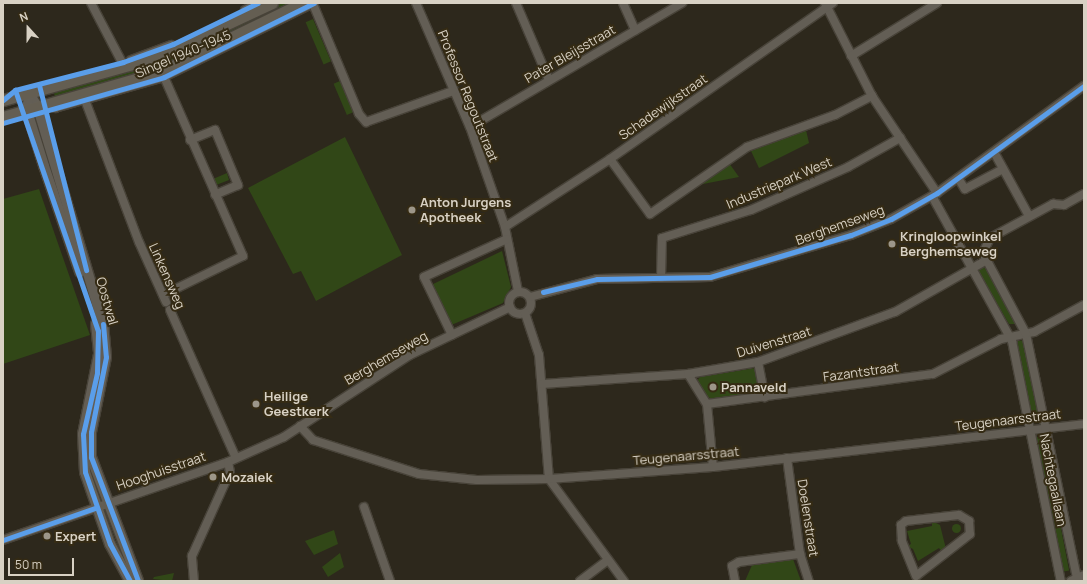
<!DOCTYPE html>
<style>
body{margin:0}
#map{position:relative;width:1087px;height:584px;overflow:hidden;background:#2d281c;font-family:Manrope,sans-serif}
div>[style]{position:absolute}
.green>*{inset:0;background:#314717;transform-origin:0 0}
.round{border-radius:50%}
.roads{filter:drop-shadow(1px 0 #484339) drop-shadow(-1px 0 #484339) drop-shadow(0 1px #484339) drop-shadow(0 -1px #484339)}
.minor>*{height:8px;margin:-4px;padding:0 4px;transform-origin:4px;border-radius:4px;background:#635e55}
.minor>.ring{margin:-4px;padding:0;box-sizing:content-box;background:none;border:8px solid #635e55;border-radius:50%}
.tertiary>*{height:10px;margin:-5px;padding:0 5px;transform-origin:5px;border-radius:5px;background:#635e55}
.secondary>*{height:11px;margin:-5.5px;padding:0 5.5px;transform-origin:5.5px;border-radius:5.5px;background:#645e52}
.cycleway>*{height:5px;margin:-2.5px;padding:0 2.5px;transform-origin:2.5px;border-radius:2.5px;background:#5a9eea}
.dots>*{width:11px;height:11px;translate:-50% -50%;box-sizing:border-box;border:2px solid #352b14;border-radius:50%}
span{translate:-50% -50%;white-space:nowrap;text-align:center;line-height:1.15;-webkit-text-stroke:4px #352b14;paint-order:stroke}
.street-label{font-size:13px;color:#d8d1c4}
.poi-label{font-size:13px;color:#d8d1c4;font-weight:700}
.left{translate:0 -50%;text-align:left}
.frame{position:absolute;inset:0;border:4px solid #d8d1c4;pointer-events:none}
.north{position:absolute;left:8px;top:8px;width:40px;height:40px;-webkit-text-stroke:3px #352b14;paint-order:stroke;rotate:339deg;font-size:11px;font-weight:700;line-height:16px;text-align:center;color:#d8d1c4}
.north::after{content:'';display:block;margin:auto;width:14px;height:18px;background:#d8d1c4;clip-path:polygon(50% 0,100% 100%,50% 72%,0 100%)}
.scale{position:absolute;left:8px;top:558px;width:66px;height:18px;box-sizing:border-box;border:2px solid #d8d1c4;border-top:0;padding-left:5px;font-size:12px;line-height:14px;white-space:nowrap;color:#d8d1c4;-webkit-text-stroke:3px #352b14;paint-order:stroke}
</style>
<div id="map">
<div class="green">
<i style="clip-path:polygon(277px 3px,297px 3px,169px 66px,55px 99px,54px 92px,138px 69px)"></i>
<i style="left:313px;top:19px;width:46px;height:8px;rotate:67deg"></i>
<i style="left:340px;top:81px;width:34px;height:7px;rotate:67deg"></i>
<i style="clip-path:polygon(806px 130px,809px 143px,759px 168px,751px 151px)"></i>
<i style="clip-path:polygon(345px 137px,402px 255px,316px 301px,301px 271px,293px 274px,248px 188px)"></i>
<i style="clip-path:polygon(729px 163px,739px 177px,698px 185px)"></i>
<i style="clip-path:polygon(227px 173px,229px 180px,216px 185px,213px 179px)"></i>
<i style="clip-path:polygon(39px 189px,90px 335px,3px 364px,3px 199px)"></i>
<i style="clip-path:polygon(502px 251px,511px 287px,503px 303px,449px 326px,429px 286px)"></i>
<i style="clip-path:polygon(984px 267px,988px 272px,1017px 324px,1009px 324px,978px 271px)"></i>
<i style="left:1024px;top:340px;width:83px;height:9px;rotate:79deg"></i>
<i style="clip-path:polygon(755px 368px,760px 393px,713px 400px,705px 395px,696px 382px,700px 377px)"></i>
<i style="left:1043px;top:436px;width:137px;height:8px;rotate:79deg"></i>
<i style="clip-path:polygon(932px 521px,940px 525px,946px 549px,942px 552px,939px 548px,918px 561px,913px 549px,907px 546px,911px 544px,907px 531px,932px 526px)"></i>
<i class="round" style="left:951.5px;top:523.5px;width:9px;height:9px"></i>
<i style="clip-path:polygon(334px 530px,338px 544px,314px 555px,305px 541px)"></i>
<i style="clip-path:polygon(340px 553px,344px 567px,328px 577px,322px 567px)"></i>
<i style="clip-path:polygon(793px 559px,801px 581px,745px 581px,752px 565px)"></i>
<i style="clip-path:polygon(174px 573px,172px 581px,153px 579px,154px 577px)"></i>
</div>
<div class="roads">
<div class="minor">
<i style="left:91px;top:3px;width:73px;rotate:62.4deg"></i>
<i style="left:416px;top:3px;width:135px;rotate:66.5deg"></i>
<i style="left:470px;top:127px;width:106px;rotate:70.7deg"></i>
<i style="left:505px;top:227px;width:65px;rotate:78.5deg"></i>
<i style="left:516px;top:3px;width:84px;rotate:66.8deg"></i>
<i style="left:623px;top:3px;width:30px;rotate:66deg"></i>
<i style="left:825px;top:3px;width:104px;rotate:63.2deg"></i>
<i style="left:872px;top:96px;width:117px;rotate:56.2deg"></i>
<i style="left:313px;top:4px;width:119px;rotate:67.3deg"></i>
<i style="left:359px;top:114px;width:11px;rotate:49deg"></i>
<i style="left:366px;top:122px;width:92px;rotate:-19.6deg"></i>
<i style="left:245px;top:10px;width:15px;rotate:-28deg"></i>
<i style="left:851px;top:56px;width:101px;rotate:-31.6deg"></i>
<i style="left:131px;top:60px;width:43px;rotate:-20.6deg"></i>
<i style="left:85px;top:100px;width:152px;rotate:69.2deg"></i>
<i style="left:139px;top:242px;width:66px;rotate:65.8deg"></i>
<i style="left:48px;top:105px;width:8px;rotate:23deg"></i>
<i style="left:55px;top:108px;width:113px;rotate:-15.9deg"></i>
<i style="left:164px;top:77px;width:167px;rotate:-26.3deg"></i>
<i style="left:470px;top:127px;width:246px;rotate:-30.3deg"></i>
<i style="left:190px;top:140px;width:27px;rotate:-22deg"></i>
<i style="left:215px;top:130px;width:60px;rotate:67.3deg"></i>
<i style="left:238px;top:185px;width:25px;rotate:157deg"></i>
<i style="left:994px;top:152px;width:73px;rotate:61.3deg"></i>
<i style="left:610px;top:159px;width:68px;rotate:54deg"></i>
<i style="left:650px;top:214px;width:118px;rotate:-34.6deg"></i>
<i style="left:747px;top:147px;width:94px;rotate:-20deg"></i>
<i style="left:835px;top:115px;width:42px;rotate:-27.2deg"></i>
<i style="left:958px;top:178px;width:13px;rotate:58deg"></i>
<i style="left:965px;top:189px;width:43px;rotate:-27.8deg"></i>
<i style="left:932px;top:196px;width:166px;rotate:61.1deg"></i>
<i style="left:1012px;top:341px;width:245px;rotate:78.5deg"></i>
<i style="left:505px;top:227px;width:125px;rotate:-32.9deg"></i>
<i style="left:610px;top:159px;width:272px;rotate:-35deg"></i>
<i style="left:661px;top:278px;width:40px;rotate:-88.6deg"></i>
<i style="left:662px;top:238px;width:93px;rotate:-17.5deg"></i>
<i style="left:751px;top:210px;width:106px;rotate:-23.9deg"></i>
<i style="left:848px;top:167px;width:60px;rotate:-29.1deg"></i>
<i class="ring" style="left:509px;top:292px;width:14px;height:14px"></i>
<i style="left:163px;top:295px;width:89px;rotate:-26deg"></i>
<i style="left:243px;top:256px;width:196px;rotate:-113.8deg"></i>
<i style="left:530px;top:297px;width:69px;rotate:-15deg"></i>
<i style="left:597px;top:279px;width:113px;rotate:-1deg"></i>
<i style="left:710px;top:277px;width:147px;rotate:-16.6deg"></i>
<i style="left:851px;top:235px;width:43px;rotate:-21.8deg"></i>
<i style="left:891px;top:219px;width:53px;rotate:-29.5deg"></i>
<i style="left:937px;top:193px;width:182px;rotate:-36.1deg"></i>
<i style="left:170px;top:310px;width:162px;rotate:66deg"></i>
<i style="left:525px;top:313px;width:44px;rotate:71.6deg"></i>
<i style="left:539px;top:355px;width:124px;rotate:85.4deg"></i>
<i style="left:549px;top:479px;width:127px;rotate:53.7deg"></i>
<i style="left:452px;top:335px;width:64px;rotate:-115.8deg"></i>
<i style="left:424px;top:277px;width:91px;rotate:-24.6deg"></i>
<i style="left:758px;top:362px;width:36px;rotate:79deg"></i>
<i style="left:688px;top:374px;width:36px;rotate:58deg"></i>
<i style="left:707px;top:404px;width:63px;rotate:84.6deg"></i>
<i style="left:542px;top:384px;width:146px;rotate:-3.9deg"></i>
<i style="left:688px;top:374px;width:71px;rotate:-9.7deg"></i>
<i style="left:758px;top:362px;width:146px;rotate:-20.1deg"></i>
<i style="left:895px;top:312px;width:103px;rotate:-29.5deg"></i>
<i style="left:707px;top:404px;width:228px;rotate:-7.6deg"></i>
<i style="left:933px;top:374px;width:76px;rotate:-27.2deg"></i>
<i style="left:1001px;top:339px;width:34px;rotate:-12deg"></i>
<i style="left:1034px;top:332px;width:57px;rotate:-28.4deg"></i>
<i style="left:300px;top:426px;width:19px;rotate:47deg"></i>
<i style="left:313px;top:440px;width:111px;rotate:17.8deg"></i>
<i style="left:419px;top:474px;width:58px;rotate:5.9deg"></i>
<i style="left:477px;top:480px;width:72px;rotate:-0.8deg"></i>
<i style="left:549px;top:479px;width:164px;rotate:-4.2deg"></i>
<i style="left:713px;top:467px;width:373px;rotate:-6.6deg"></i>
<i style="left:787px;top:458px;width:97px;rotate:82.3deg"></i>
<i style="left:800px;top:554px;width:28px;rotate:72deg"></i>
<i style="left:364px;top:507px;width:78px;rotate:70.6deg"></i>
<i style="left:959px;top:515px;width:12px;rotate:31deg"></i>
<i style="left:969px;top:521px;width:13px;rotate:86deg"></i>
<i style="left:970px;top:534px;width:68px;rotate:142.1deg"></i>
<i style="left:916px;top:576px;width:38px;rotate:-112deg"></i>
<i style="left:902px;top:541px;width:16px;rotate:-94deg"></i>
<i style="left:901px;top:525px;width:6px;rotate:-39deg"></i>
<i style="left:906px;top:521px;width:53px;rotate:-6.5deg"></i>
<i style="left:3px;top:540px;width:238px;rotate:-19.1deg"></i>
<i style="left:228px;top:462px;width:61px;rotate:-24.1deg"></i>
<i style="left:284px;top:437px;width:150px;rotate:-33.1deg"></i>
<i style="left:410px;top:355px;width:111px;rotate:-25.6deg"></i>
<i style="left:1077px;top:578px;width:249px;rotate:-101.8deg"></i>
<i style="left:1026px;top:334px;width:92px;rotate:-118deg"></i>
<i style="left:983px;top:253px;width:17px;rotate:-65deg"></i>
<i style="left:990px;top:238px;width:72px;rotate:-28.4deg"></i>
<i style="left:1053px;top:204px;width:11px;rotate:5deg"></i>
<i style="left:1064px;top:205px;width:23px;rotate:-29deg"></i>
<i style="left:194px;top:581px;width:25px;rotate:-95deg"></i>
<i style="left:192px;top:556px;width:92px;rotate:-65.7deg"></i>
<i style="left:230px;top:472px;width:10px;rotate:-101deg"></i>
<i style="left:580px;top:581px;width:35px;rotate:-37deg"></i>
<i style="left:735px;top:581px;width:15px;rotate:-101deg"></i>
<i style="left:732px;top:566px;width:8px;rotate:-30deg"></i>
<i style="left:739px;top:562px;width:62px;rotate:-7.5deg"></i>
<i style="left:1071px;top:581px;width:14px;rotate:-25deg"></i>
</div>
<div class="tertiary">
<i style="left:29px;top:93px;width:17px;rotate:59deg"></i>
<i style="left:38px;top:108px;width:225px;rotate:73.2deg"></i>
<i style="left:103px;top:323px;width:34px;rotate:85deg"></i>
<i style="left:106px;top:357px;width:76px;rotate:101.3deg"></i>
<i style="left:91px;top:432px;width:25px;rotate:90deg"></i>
<i style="left:91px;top:457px;width:133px;rotate:69.2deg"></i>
<i style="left:28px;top:103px;width:8px;rotate:97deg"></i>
<i style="left:27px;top:111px;width:58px;rotate:72.8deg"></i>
<i style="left:44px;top:166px;width:112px;rotate:71.2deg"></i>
<i style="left:96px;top:324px;width:30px;rotate:84deg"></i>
<i style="left:99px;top:354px;width:82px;rotate:101.3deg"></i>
<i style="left:83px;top:434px;width:38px;rotate:87deg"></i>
<i style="left:85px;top:472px;width:76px;rotate:70.9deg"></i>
<i style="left:110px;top:544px;width:42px;rotate:61.6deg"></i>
</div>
<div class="secondary">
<i style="left:3px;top:100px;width:157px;rotate:-15.5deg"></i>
<i style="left:154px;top:58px;width:130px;rotate:-25deg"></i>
<i style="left:3px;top:117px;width:163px;rotate:-16deg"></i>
<i style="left:160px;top:72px;width:158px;rotate:-25.9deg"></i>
</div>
</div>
<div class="cycleway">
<i style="left:39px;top:85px;width:191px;rotate:75.7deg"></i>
<i style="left:15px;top:90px;width:255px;rotate:71deg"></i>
<i style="left:98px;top:331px;width:42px;rotate:91.4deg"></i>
<i style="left:97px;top:373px;width:63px;rotate:102.9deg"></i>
<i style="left:83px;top:434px;width:38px;rotate:87deg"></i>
<i style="left:85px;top:472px;width:76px;rotate:70.9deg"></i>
<i style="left:110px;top:544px;width:42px;rotate:61.6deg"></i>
<i style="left:3px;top:100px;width:16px;rotate:-40deg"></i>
<i style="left:15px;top:90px;width:112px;rotate:-14.5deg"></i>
<i style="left:123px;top:62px;width:53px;rotate:-19.8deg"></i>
<i style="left:173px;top:44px;width:94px;rotate:-25.8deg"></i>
<i style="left:3px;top:123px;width:167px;rotate:-15.9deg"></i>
<i style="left:164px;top:77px;width:167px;rotate:-26.3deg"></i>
<i style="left:543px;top:292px;width:56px;rotate:-13.5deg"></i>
<i style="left:597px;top:279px;width:113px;rotate:-1deg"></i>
<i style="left:710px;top:277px;width:147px;rotate:-16.6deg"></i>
<i style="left:851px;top:235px;width:43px;rotate:-21.8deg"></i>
<i style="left:891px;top:219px;width:53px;rotate:-29.5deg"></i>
<i style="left:937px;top:193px;width:182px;rotate:-36.1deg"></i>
<i style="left:103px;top:324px;width:33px;rotate:85deg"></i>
<i style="left:106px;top:357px;width:76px;rotate:101.3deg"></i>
<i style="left:91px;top:432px;width:25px;rotate:90deg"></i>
<i style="left:91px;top:457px;width:133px;rotate:69.2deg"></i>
<i style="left:3px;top:540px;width:97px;rotate:-19.2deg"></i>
</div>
<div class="dots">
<i style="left:412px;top:210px;background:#9c9689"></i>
<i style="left:892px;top:244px;background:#9c9689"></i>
<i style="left:713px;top:387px;background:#9c9689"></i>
<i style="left:256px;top:404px;background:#9c9689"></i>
<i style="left:213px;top:477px;background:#9c9689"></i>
<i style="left:47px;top:536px;background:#9c9689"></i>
</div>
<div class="street-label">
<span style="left:183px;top:54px;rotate:-23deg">Singel 1940-1945</span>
<span style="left:570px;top:54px;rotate:-30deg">Pater Bleijsstraat</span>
<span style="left:468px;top:96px;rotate:68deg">Professor Regoutstraat</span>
<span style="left:663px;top:107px;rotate:-35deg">Schadewijkstraat</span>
<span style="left:779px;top:183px;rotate:-23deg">Industriepark West</span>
<span style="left:840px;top:225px;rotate:-20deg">Berghemseweg</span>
<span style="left:167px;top:276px;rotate:66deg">Linkensweg</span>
<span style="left:107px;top:301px;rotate:74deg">Oostwal</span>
<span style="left:774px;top:342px;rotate:-17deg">Duivenstraat</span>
<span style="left:386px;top:358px;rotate:-30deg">Berghemseweg</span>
<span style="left:861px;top:372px;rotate:-8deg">Fazantstraat</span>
<span style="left:1008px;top:420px;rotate:-7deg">Teugenaarsstraat</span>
<span style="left:686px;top:456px;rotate:-5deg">Teugenaarsstraat</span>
<span style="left:161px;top:471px;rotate:-19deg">Hooghuisstraat</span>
<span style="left:1053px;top:480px;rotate:79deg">Nachtegaallaan</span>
<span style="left:808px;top:518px;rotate:81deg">Doelenstraat</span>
</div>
<div class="poi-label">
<span class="left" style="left:420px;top:210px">Anton Jurgens<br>Apotheek</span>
<span class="left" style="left:900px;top:244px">Kringloopwinkel<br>Berghemseweg</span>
<span class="left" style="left:721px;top:387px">Pannaveld</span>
<span class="left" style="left:264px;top:404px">Heilige<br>Geestkerk</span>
<span class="left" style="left:221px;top:477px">Mozaiek</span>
<span class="left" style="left:55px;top:536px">Expert</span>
</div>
<div class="frame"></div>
<div class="north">N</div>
<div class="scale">50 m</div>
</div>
